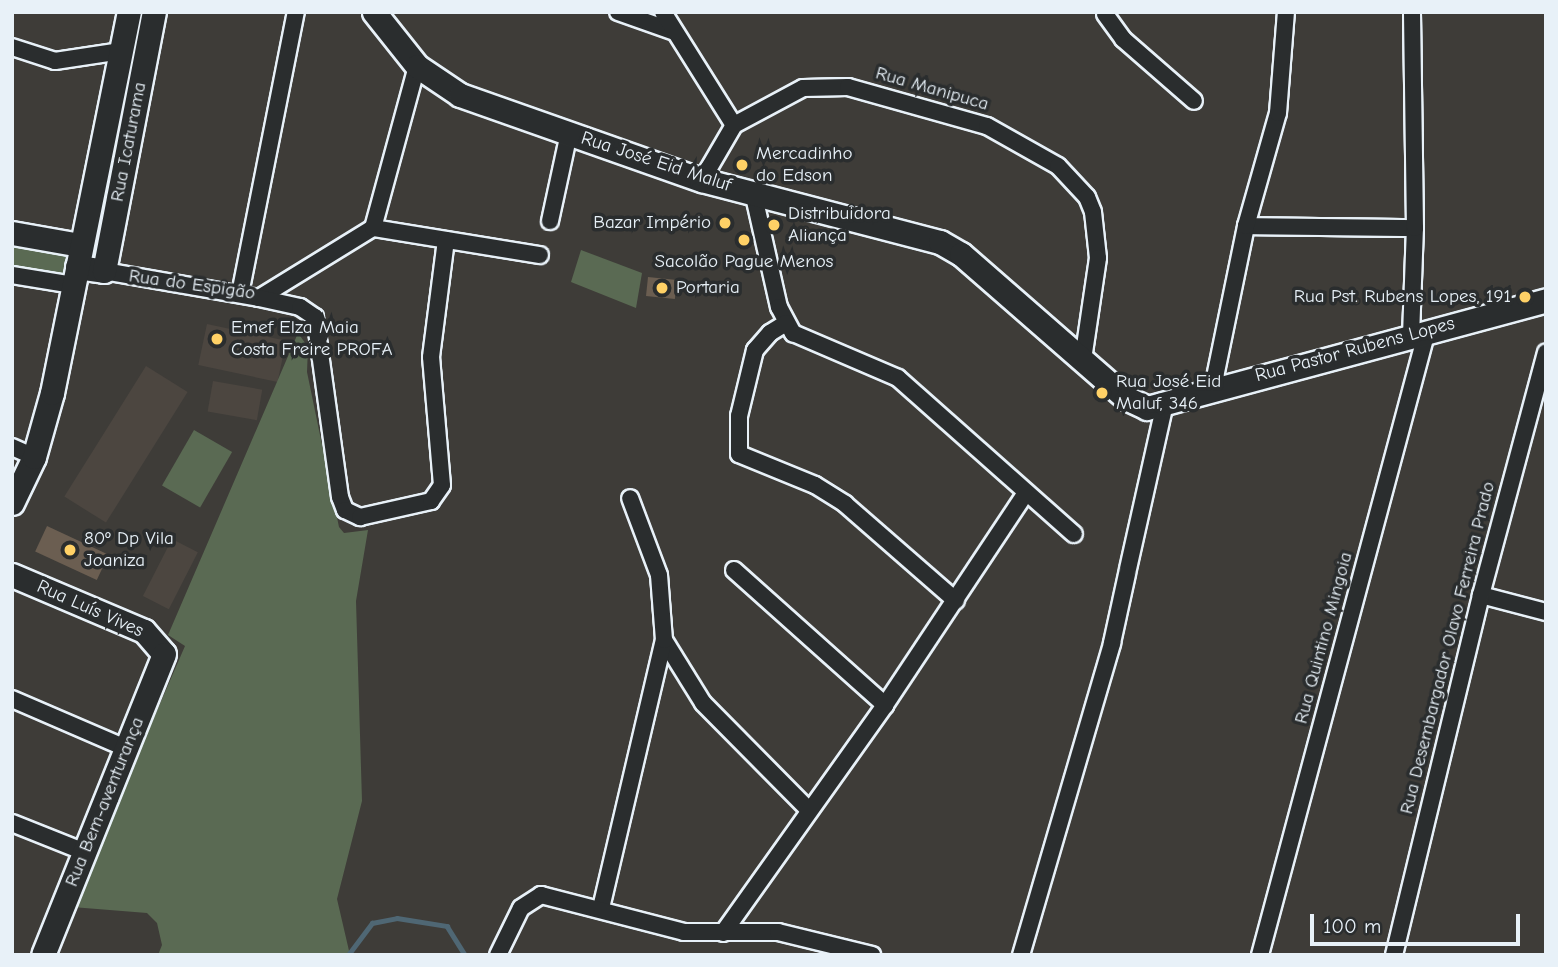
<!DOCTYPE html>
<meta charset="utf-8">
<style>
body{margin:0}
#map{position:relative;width:1558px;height:967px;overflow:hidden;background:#3e3c38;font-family:"Comic Neue",sans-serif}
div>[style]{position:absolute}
.built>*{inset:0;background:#4c4640;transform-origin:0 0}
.green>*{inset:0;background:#5a6a53;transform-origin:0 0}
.stream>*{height:4.5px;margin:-2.25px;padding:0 2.25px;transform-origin:2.25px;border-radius:2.25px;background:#4f6774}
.building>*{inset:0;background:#6b5e51;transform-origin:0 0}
.roads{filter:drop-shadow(2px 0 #e8f1f8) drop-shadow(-2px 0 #e8f1f8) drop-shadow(0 2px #e8f1f8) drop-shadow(0 -2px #e8f1f8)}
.street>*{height:16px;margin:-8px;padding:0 8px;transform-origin:8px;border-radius:8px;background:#2a2d2e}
.secondary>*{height:23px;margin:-11.5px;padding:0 11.5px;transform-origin:11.5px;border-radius:11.5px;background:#2a2d2e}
.dots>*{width:19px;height:19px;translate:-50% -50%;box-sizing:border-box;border:4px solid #2a2d2e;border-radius:50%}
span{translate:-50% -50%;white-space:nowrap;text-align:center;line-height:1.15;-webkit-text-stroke:7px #2a2d2e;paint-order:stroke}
.street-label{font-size:19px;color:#e8f1f8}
.poi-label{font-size:19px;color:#e8f1f8}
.left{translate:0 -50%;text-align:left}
.right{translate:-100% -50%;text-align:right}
.frame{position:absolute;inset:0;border:14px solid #e8f1f8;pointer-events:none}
.scale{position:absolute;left:1310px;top:914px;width:210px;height:32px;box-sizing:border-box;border:4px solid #e8f1f8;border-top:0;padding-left:9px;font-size:21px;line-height:24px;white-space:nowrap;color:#e8f1f8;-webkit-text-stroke:5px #2a2d2e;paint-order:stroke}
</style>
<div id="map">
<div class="built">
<i style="left:207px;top:324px;width:81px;height:42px;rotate:12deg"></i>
<i style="left:146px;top:366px;width:49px;height:154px;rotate:32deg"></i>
<i style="left:213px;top:381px;width:50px;height:31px;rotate:10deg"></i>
<i style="left:172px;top:539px;width:29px;height:64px;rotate:27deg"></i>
</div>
<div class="green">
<i style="left:12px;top:237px;width:63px;height:36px;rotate:10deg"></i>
<i style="clip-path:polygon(581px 250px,642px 273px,636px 308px,571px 282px)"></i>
<i style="clip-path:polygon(298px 333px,308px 347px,307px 372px,339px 527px,344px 533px,368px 530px,356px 601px,362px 801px,337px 899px,350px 955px,158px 955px,162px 945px,157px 923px,147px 913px,72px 907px,185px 646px,168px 635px)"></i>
<i style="left:194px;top:430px;width:44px;height:64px;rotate:30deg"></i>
</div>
<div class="stream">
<i style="left:348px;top:955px;width:40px;rotate:-53deg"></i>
<i style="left:372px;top:923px;width:25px;rotate:-11deg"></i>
<i style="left:397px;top:918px;width:51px;rotate:9.1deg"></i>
<i style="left:447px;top:926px;width:34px;rotate:58deg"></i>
</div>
<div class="building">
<i style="left:648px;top:277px;width:29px;height:19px;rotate:6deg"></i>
<i style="left:47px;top:526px;width:68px;height:28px;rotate:25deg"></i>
</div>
<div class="roads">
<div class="street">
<i style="left:618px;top:12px;width:60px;rotate:19.3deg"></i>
<i style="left:663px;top:12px;width:133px;rotate:57.9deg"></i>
<i style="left:1105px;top:14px;width:31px;rotate:54deg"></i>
<i style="left:1123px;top:39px;width:94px;rotate:41.1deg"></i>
<i style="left:12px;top:47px;width:45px;rotate:18deg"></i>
<i style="left:55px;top:61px;width:67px;rotate:-8.6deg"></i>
<i style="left:702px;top:180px;width:64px;rotate:-59.8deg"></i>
<i style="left:734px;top:125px;width:78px;rotate:-28.2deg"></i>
<i style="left:803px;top:88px;width:45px;rotate:-1.3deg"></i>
<i style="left:848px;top:87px;width:144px;rotate:15.7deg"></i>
<i style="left:987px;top:126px;width:81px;rotate:29.4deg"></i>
<i style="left:1058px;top:166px;width:42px;rotate:46.9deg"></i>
<i style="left:1087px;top:197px;width:16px;rotate:68deg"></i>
<i style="left:1093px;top:212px;width:46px;rotate:83.8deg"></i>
<i style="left:1098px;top:258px;width:103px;rotate:98.4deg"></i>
<i style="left:753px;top:192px;width:118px;rotate:77.3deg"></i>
<i style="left:779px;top:307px;width:30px;rotate:62deg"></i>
<i style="left:793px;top:333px;width:114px;rotate:23.2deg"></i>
<i style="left:898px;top:378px;width:235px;rotate:41.6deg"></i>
<i style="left:550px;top:221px;width:90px;rotate:-77.8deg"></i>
<i style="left:1246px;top:226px;width:169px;rotate:0.7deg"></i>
<i style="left:373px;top:228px;width:169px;rotate:9.2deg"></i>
<i style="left:104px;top:271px;width:157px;rotate:9.9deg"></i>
<i style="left:259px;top:298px;width:134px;rotate:-31.6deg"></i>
<i style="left:373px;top:228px;width:168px;rotate:-74.8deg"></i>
<i style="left:12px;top:275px;width:62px;rotate:9.3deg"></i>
<i style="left:240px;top:294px;width:288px;rotate:-78.8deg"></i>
<i style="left:259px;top:298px;width:42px;rotate:12.4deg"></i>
<i style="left:300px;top:307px;width:18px;rotate:34deg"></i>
<i style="left:315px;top:317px;width:182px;rotate:82.1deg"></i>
<i style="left:340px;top:497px;width:14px;rotate:69deg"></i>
<i style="left:345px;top:510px;width:17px;rotate:25deg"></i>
<i style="left:360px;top:517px;width:73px;rotate:-12.7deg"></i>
<i style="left:431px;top:501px;width:19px;rotate:-55deg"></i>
<i style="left:442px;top:485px;width:128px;rotate:-94.9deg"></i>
<i style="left:431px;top:357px;width:118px;rotate:-82.7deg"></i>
<i style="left:786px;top:323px;width:19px;rotate:148deg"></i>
<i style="left:770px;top:333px;width:23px;rotate:131deg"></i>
<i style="left:755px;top:350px;width:68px;rotate:103.6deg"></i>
<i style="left:739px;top:416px;width:38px;rotate:90deg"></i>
<i style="left:739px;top:454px;width:82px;rotate:22.2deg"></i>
<i style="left:815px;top:485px;width:36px;rotate:32deg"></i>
<i style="left:845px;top:504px;width:147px;rotate:41.1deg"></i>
<i style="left:1411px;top:336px;width:108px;rotate:-87.9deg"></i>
<i style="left:1415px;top:228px;width:216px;rotate:-90.8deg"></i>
<i style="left:1213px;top:387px;width:164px;rotate:-78.4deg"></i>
<i style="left:1246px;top:226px;width:117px;rotate:-74.2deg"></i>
<i style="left:1278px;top:113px;width:101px;rotate:-85.5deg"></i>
<i style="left:12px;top:447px;width:24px;rotate:24deg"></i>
<i style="left:1128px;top:569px;width:169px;rotate:-77.4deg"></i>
<i style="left:734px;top:570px;width:203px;rotate:41.8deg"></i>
<i style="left:1481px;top:595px;width:67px;rotate:14.7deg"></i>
<i style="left:664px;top:640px;width:74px;rotate:58.2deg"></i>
<i style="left:703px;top:703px;width:151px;rotate:45.3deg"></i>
<i style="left:12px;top:699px;width:124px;rotate:23.3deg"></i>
<i style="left:12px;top:823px;width:79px;rotate:21.7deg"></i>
<i style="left:601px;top:908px;width:275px;rotate:-76.8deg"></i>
<i style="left:664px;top:640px;width:65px;rotate:-94.4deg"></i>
<i style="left:659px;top:575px;width:82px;rotate:-110.6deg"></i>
<i style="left:723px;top:933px;width:280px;rotate:-54.6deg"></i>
<i style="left:885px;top:705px;width:255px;rotate:-56.4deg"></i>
<i style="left:498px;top:955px;width:52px;rotate:-63.9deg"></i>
<i style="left:521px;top:908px;width:24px;rotate:-33deg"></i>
<i style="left:541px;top:895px;width:148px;rotate:14.5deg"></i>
<i style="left:684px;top:932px;width:94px"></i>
<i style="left:778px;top:932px;width:97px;rotate:13.7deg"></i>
<i style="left:1021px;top:955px;width:325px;rotate:-73.7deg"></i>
<i style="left:1112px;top:643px;width:71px;rotate:-77.7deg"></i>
<i style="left:1260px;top:955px;width:646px;rotate:-75.02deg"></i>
<i style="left:1394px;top:955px;width:370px;rotate:-76.4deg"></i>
<i style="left:1481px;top:595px;width:251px;rotate:-75deg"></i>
</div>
<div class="secondary">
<i style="left:374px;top:12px;width:69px;rotate:51.5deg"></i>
<i style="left:417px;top:66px;width:52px;rotate:34deg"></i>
<i style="left:460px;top:95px;width:256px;rotate:19.4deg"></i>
<i style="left:702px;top:180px;width:246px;rotate:14.6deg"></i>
<i style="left:940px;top:242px;width:24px;rotate:30deg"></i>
<i style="left:961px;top:254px;width:219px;rotate:41.1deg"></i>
<i style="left:1126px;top:398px;width:23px;rotate:25deg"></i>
<i style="left:1147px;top:408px;width:413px;rotate:-15.1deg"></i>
<i style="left:12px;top:233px;width:69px;rotate:10deg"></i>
<i style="left:77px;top:267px;width:27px;rotate:8deg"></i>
<i style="left:104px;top:271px;width:264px;rotate:-79.1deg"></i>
<i style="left:12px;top:503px;width:51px;rotate:-64.4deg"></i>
<i style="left:34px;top:457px;width:66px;rotate:-74.3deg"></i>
<i style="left:52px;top:393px;width:389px;rotate:-78.6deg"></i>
<i style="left:12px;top:575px;width:143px;rotate:23deg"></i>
<i style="left:144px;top:631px;width:30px;rotate:49deg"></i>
<i style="left:164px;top:654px;width:324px;rotate:111.9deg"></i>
</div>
</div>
<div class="dots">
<i style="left:742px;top:165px;background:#ffd166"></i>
<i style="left:725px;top:223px;background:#ffd166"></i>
<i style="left:774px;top:225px;background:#ffd166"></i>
<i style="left:744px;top:240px;background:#ffd166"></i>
<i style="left:662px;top:288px;background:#ffd166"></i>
<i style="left:1525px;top:297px;background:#ffd166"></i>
<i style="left:217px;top:339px;background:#ffd166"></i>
<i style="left:1102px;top:393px;background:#ffd166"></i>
<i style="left:70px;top:550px;background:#ffd166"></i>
</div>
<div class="street-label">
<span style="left:932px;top:89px;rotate:16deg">Rua Manipuca</span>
<span style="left:129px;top:142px;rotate:-79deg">Rua Icaturama</span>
<span style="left:656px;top:162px;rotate:18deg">Rua José Eid Maluf</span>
<span style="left:192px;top:285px;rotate:8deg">Rua do Espigão</span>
<span style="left:1355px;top:350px;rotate:-15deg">Rua Pastor Rubens Lopes</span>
<span style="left:90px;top:609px;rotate:24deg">Rua Luís Vives</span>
<span style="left:1324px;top:638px;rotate:-75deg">Rua Quintino Mingoia</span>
<span style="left:1448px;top:648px;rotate:-76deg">Rua Desembargador Olavo Ferreira Prado</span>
<span style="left:105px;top:802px;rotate:-68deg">Rua Bem-aventurança</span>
</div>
<div class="poi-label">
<span class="left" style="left:756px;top:165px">Mercadinho<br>do Edson</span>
<span class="left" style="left:788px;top:225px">Distribuidora<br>Aliança</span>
<span class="right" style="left:711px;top:223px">Bazar Império</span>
<span style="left:744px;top:262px">Sacolão Pague Menos</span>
<span class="left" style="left:676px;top:288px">Portaria</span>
<span class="right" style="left:1511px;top:297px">Rua Pst. Rubens Lopes, 191</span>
<span class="left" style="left:231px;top:339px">Emef Elza Maia<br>Costa Freire PROFA</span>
<span class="left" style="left:1116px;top:393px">Rua José Eid<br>Maluf, 346</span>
<span class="left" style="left:84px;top:550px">80º Dp Vila<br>Joaniza</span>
</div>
<div class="frame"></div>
<div class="scale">100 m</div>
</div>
